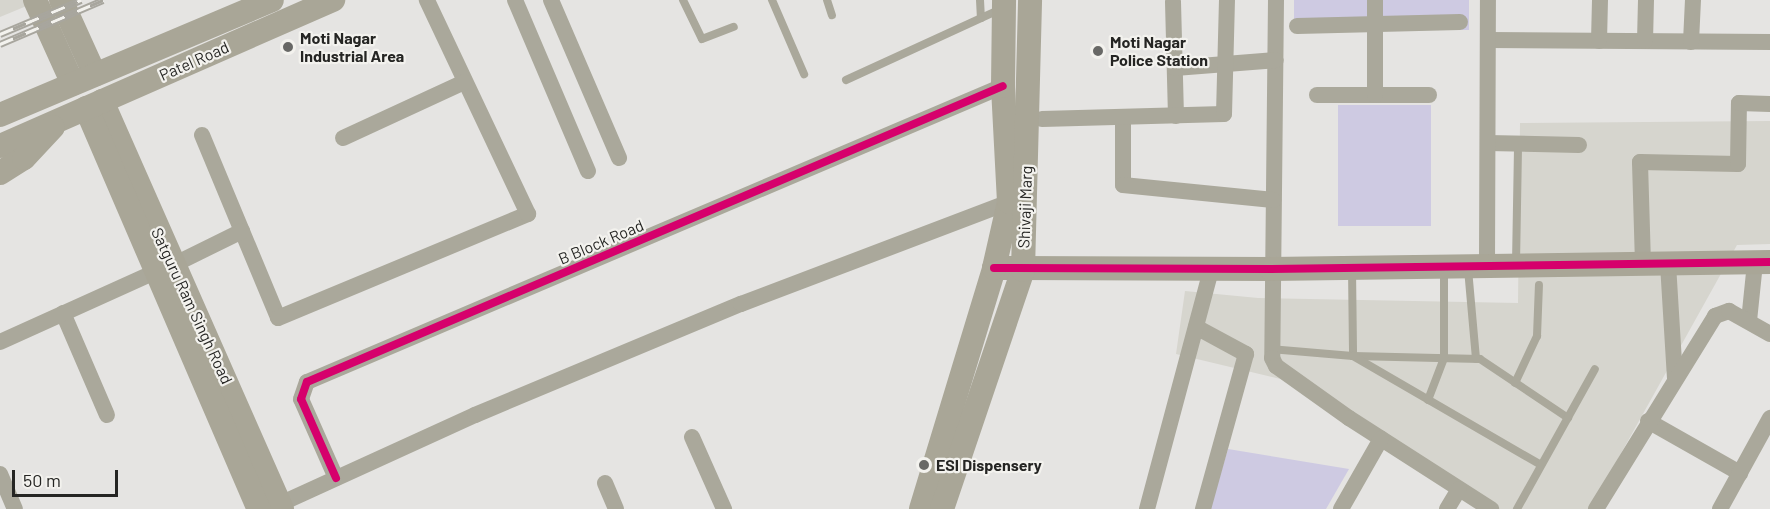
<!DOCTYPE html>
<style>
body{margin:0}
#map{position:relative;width:1770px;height:509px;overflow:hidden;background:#e5e4e2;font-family:Barlow,sans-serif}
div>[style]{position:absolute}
.built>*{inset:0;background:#d6d5ce}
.green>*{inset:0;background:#cecae2;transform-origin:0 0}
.lane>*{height:8px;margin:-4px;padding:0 4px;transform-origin:4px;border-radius:4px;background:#aaa89b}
.street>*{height:16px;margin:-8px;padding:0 8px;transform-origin:8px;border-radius:8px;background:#aaa89b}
.secondary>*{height:24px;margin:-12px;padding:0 12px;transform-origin:12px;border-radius:12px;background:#a9a697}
.rail>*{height:7px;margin-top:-3.5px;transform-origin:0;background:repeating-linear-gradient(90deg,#f3f2ee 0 14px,#a8a69e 0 28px);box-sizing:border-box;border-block:2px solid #a8a69e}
.cycleway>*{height:8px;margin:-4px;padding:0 4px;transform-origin:4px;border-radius:4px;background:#d6006c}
.dots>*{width:16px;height:16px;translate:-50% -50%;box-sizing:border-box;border:3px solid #f3f2ee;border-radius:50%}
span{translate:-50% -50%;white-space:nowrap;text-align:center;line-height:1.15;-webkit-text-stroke:4.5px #f3f2ee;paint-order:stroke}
.poi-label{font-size:16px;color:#252523;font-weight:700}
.left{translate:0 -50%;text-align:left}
.street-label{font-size:16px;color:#252523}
.scale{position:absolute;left:12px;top:470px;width:106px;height:27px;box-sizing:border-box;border:3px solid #252523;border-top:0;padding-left:8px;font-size:18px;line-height:21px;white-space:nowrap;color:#252523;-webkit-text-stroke:4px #f3f2ee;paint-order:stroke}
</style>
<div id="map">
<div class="built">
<i style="clip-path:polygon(0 0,27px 0,29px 5px,0 17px)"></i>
<i style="clip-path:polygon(1770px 121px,1770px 244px,1737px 245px,1590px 509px,1494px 509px,1293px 382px,1176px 354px,1185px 291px,1258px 298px,1518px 303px,1520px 123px)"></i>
</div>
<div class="green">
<i style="left:1294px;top:0;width:175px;height:30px"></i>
<i style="left:1338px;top:105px;width:93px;height:121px"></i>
<i style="clip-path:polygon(1228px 449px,1349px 469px,1326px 509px,1210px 509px)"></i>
</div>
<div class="lane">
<i style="left:683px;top:0;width:43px;rotate:64deg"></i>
<i style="left:702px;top:39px;width:34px;rotate:-21deg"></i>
<i style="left:772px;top:0;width:81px;rotate:66.6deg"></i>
<i style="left:827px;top:0;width:16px;rotate:72deg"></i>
<i style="left:980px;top:0;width:18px;rotate:87deg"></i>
<i style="left:846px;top:80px;width:170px;rotate:-24.6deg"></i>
<i style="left:1516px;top:263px;width:119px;rotate:-89deg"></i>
<i style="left:1352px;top:269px;width:87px;rotate:89.3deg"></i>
<i style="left:1353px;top:356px;width:127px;rotate:1.4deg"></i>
<i style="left:1480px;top:359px;width:106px;rotate:33.8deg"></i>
<i style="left:1468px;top:269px;width:90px;rotate:84.9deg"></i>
<i style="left:1269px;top:349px;width:84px;rotate:4.8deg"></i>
<i style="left:1353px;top:356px;width:217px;rotate:30.1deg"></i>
<i style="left:1515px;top:383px;width:52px;rotate:-64.9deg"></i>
<i style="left:1537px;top:336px;width:51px;rotate:-87.8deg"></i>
<i style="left:1428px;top:400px;width:45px;rotate:-69.1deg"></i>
<i style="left:1444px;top:358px;width:91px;rotate:-90deg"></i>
<i style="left:1517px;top:509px;width:160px;rotate:-60.9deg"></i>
</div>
<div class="street">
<i style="left:515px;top:0;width:186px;rotate:66.9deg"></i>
<i style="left:551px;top:0;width:172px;rotate:66.7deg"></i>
<i style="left:1276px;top:0;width:358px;rotate:90.6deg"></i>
<i style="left:1272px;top:358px;width:9px;rotate:63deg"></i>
<i style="left:1276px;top:366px;width:90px;rotate:35.5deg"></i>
<i style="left:1349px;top:418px;width:169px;rotate:32.7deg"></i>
<i style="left:1173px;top:2px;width:114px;rotate:88.5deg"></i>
<i style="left:1297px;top:26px;width:163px;rotate:-1.4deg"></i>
<i style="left:1489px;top:40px;width:281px;rotate:0.4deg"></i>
<i style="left:1599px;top:41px;width:41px;rotate:-88.6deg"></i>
<i style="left:1645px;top:41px;width:41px;rotate:-88.6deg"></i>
<i style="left:1691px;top:42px;width:42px;rotate:-87.3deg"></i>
<i style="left:1175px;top:68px;width:101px;rotate:-4.5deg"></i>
<i style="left:1317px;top:95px;width:112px"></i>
<i style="left:1375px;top:95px;width:95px;rotate:-90deg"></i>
<i style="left:1123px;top:117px;width:68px;rotate:90deg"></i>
<i style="left:1123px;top:185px;width:151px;rotate:5.7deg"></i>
<i style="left:1042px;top:119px;width:182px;rotate:-1.6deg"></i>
<i style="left:1224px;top:114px;width:114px;rotate:-88.5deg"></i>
<i style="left:202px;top:135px;width:198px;rotate:67.4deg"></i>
<i style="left:278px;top:318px;width:271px;rotate:-22.6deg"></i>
<i style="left:528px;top:214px;width:237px;rotate:-115.3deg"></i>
<i style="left:343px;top:138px;width:133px;rotate:-24.8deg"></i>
<i style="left:1488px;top:143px;width:91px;rotate:1.3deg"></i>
<i style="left:1643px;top:264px;width:102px;rotate:-91.7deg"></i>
<i style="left:1640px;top:162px;width:98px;rotate:1.2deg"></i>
<i style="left:1738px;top:164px;width:61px;rotate:-89.1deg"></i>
<i style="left:1739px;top:103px;width:31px;rotate:2deg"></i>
<i style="left:1668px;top:264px;width:115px;rotate:86.5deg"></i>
<i style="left:173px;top:265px;width:77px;rotate:-26.2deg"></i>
<i style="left:1487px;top:266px;width:266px;rotate:-89.8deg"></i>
<i style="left:63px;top:313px;width:111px;rotate:66.7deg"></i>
<i style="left:1749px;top:321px;width:58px;rotate:-84.1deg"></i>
<i style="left:1196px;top:327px;width:57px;rotate:28.4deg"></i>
<i style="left:1246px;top:354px;width:161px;rotate:105.5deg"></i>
<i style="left:0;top:342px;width:170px;rotate:-24.3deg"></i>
<i style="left:1648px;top:421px;width:106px;rotate:29.5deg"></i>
<i style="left:692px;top:437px;width:79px;rotate:66deg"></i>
<i style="left:0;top:474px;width:38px;rotate:67deg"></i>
<i style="left:336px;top:478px;width:86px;rotate:-113.9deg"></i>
<i style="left:301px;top:399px;width:18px;rotate:-71deg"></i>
<i style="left:307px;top:382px;width:756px;rotate:-23.04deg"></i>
<i style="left:605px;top:483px;width:28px;rotate:67deg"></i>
<i style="left:282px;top:503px;width:212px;rotate:-24.5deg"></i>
<i style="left:475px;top:415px;width:288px;rotate:-22.7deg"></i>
<i style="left:741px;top:304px;width:287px;rotate:-20.8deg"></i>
<i style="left:1147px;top:509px;width:247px;rotate:-75deg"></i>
<i style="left:1341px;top:509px;width:81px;rotate:-60.3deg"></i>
<i style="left:1447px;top:509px;width:23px;rotate:-59deg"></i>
<i style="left:1596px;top:509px;width:227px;rotate:-58.3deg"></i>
<i style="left:1715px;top:316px;width:15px;rotate:-20deg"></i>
<i style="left:1729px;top:311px;width:47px;rotate:29.3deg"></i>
<i style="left:1720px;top:509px;width:104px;rotate:-61.2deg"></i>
</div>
<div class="secondary">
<i style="left:35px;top:0;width:92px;rotate:65.7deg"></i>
<i style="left:61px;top:0;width:82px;rotate:65.6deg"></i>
<i style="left:102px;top:101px;width:446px;rotate:66.2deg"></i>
<i style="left:86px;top:108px;width:437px;rotate:66.7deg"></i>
<i style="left:0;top:115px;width:295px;rotate:-22.9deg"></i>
<i style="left:0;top:146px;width:364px;rotate:-23.7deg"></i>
<i style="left:0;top:173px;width:28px;rotate:-32deg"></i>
<i style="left:24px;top:158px;width:42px;rotate:-46.9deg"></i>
<i style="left:994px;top:268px;width:277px;rotate:0.2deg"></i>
<i style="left:1271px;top:269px;width:499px;rotate:-0.8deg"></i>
<i style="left:921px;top:509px;width:252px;rotate:-73.1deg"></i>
<i style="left:994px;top:268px;width:68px;rotate:-77.2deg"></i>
<i style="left:1009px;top:202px;width:116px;rotate:-93deg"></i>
<i style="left:1003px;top:86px;width:86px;rotate:-89.3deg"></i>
<i style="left:942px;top:509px;width:252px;rotate:-71.3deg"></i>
<i style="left:1023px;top:270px;width:270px;rotate:-88.5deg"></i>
</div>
<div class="rail">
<i style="left:0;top:34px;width:88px;rotate:-22.8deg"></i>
<i style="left:0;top:44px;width:112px;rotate:-23.1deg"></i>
</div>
<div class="cycleway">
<i style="left:994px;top:268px;width:277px;rotate:0.2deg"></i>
<i style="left:1271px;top:269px;width:499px;rotate:-0.8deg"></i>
<i style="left:336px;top:478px;width:86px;rotate:-113.9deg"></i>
<i style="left:301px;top:399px;width:18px;rotate:-71deg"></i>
<i style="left:307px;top:382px;width:756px;rotate:-23.04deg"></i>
</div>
<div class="dots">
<i style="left:288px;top:47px;background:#686866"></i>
<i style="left:1098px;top:51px;background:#686866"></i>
<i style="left:924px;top:465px;background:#686866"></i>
</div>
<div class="poi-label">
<span class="left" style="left:300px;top:47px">Moti Nagar<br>Industrial Area</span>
<span class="left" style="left:1110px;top:51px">Moti Nagar<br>Police Station</span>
<span class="left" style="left:936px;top:465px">ESI Dispensery</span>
</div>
<div class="street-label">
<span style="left:194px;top:61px;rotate:-24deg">Patel Road</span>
<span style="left:1025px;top:207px;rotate:-88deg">Shivaji Marg</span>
<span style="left:601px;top:242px;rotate:-23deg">B Block Road</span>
<span style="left:192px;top:306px;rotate:65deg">Satguru Ram Singh Road</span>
</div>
<div class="scale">50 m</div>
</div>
